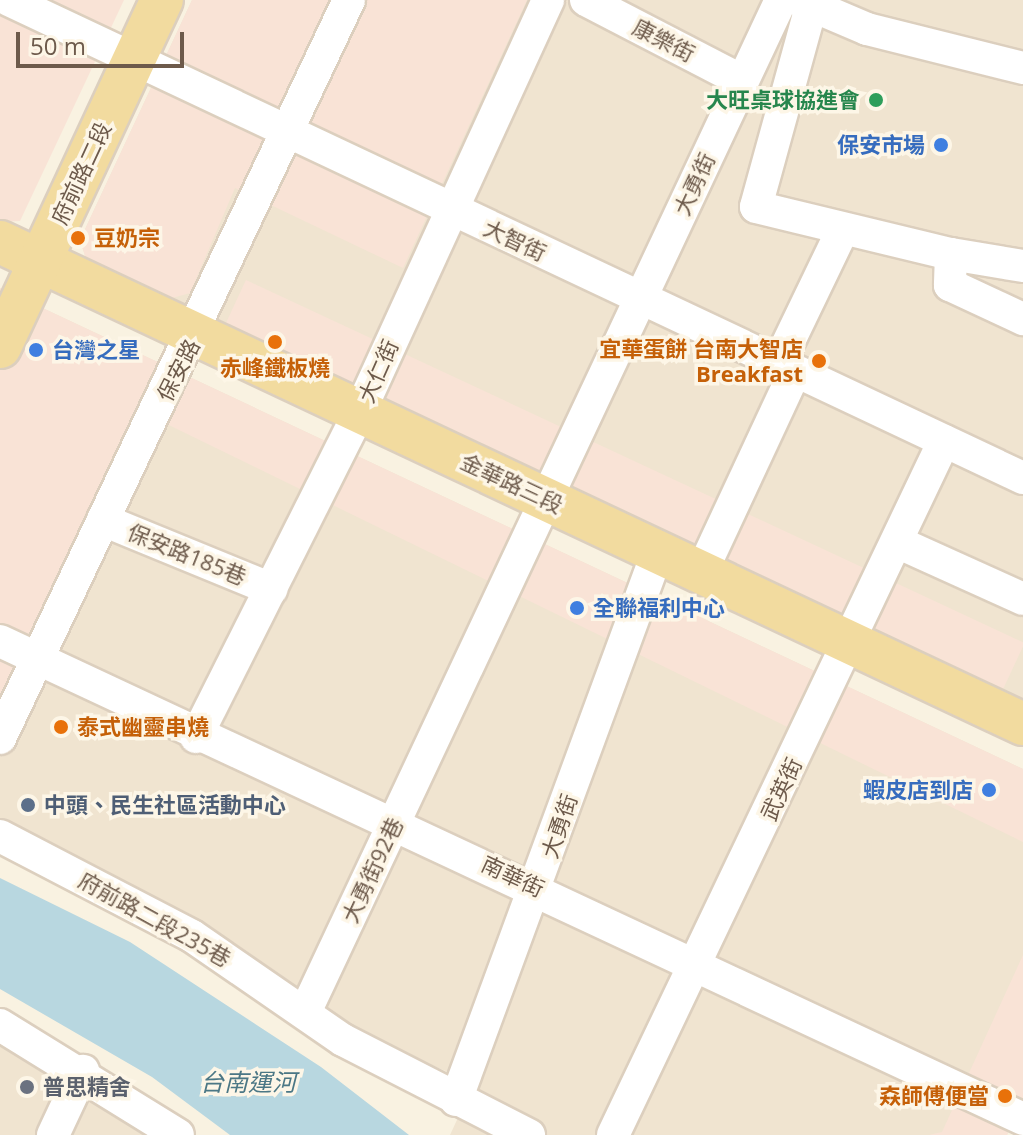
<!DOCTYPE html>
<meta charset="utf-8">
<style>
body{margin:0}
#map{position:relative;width:1023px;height:1135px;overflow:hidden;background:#f9f2e1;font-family:"Open Sans","Noto Sans TC",sans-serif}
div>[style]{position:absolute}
.residential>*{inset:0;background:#f0e4d0}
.commercial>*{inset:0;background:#f9e3d6;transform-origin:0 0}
.water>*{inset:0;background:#b8d7e0}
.roads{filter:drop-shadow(2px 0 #dccfbe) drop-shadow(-2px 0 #dccfbe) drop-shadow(0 2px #dccfbe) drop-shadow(0 -2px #dccfbe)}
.minor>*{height:32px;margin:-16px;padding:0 16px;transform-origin:16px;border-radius:16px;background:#fff}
.major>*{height:42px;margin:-21px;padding:0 21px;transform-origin:21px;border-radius:21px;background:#f2db9f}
.dots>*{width:22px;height:22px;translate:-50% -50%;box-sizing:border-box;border:4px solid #fdf6e7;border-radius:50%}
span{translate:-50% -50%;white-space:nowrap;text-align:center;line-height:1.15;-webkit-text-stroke:7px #fdf6e7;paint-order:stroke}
.street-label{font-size:22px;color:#6d5a4b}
.leisure-label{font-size:22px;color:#27864d;font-weight:700}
.right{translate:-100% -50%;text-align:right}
.shop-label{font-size:22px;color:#366cbe;font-weight:700}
.left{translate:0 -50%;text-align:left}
.food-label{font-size:22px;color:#c56008;font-weight:700}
.service-label{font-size:22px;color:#4e5e75;font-weight:700}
.worship-label{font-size:22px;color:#5b616d;font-weight:700}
.water-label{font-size:24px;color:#4b7785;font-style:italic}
.scale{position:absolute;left:16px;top:32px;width:168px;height:36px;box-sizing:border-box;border:4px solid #6d5a4b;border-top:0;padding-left:10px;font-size:24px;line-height:28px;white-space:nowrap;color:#6d5a4b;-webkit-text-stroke:6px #fdf6e7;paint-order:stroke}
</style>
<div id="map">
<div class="residential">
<i style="clip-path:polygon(192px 0,1023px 0,1023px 704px,88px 265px,80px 240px)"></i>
<i style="clip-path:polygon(0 288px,1023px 769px,1023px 1100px,1007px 1135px,450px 1135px,474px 1083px,339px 1026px,0 834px)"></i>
<i style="clip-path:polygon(0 1034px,151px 1135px,0 1135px)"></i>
</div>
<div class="commercial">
<i style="clip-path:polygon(0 0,124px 0,20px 221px,0 222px)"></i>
<i style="clip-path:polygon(192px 0,527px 0,403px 268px,235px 188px,190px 293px,165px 300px,88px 265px,80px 240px)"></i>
<i style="left:246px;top:280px;width:859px;height:54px;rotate:25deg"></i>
<i style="clip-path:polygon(0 288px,1023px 769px,1023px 842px,136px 409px,0 703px)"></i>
<i style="clip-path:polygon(1023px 955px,1023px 1100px,1007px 1135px,929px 1135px,942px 1132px)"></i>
</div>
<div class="water">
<i style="clip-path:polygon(0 878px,130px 942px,321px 1067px,409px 1135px,230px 1135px,152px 1077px,0 989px)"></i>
</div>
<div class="roads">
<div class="minor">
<i style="left:9px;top:0;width:1121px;rotate:25.24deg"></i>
<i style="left:586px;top:0;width:176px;rotate:27.4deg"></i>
<i style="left:799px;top:0;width:74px;rotate:23.1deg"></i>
<i style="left:867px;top:29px;width:161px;rotate:14deg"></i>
<i style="left:811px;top:7px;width:207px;rotate:105.4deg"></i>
<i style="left:756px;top:207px;width:201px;rotate:13.6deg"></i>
<i style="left:951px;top:254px;width:31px;rotate:92deg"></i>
<i style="left:950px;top:285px;width:81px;rotate:25deg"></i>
<i style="left:951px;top:254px;width:73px;rotate:9.5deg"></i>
<i style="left:778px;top:364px;width:145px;rotate:-64.3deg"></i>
<i style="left:103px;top:520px;width:182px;rotate:22.3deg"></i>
<i style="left:897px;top:542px;width:138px;rotate:24.3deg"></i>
<i style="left:702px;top:571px;width:220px;rotate:-65deg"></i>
<i style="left:0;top:641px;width:1129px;rotate:25.04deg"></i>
<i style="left:196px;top:737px;width:363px;rotate:-63.3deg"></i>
<i style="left:359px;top:413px;width:454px;rotate:-65.4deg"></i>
<i style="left:0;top:738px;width:816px;rotate:-64.69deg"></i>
<i style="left:0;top:836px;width:216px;rotate:27.5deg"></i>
<i style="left:192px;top:936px;width:183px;rotate:34.6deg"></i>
<i style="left:343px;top:1040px;width:209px;rotate:27.1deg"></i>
<i style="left:307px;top:1008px;width:1114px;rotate:-64.82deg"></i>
<i style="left:0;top:1025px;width:209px;rotate:31.7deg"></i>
<i style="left:456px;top:1100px;width:585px;rotate:-69.8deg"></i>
<i style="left:53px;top:1135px;width:71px;rotate:-64.9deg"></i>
<i style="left:613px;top:1135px;width:769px;rotate:-64.5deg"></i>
</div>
<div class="major">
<i style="left:0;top:242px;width:1131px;rotate:25.23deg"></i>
<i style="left:0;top:347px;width:383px;rotate:-65deg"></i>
</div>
</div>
<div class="dots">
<i style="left:876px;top:100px;background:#2e9e5b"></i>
<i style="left:941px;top:145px;background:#3f7fe0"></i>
<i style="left:78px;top:238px;background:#e8710a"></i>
<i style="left:275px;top:342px;background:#e8710a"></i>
<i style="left:36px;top:350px;background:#3f7fe0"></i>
<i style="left:819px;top:361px;background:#e8710a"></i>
<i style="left:577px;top:608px;background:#3f7fe0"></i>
<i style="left:61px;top:727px;background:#e8710a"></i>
<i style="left:989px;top:790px;background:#3f7fe0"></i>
<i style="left:28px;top:805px;background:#5c6f8a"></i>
<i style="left:27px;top:1087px;background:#6b7280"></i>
<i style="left:1005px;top:1096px;background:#e8710a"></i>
</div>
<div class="street-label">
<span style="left:664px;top:40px;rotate:27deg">康樂街</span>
<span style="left:81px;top:173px;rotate:-65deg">府前路二段</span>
<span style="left:694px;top:184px;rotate:-65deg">大勇街</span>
<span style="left:515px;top:240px;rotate:25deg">大智街</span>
<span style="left:178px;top:370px;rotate:-63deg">保安路</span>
<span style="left:378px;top:371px;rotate:-66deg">大仁街</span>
<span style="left:512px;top:483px;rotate:25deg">金華路三段</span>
<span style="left:187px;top:554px;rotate:22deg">保安路185巷</span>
<span style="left:781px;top:789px;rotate:-65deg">武英街</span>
<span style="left:559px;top:826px;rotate:-71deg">大勇街</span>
<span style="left:372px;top:870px;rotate:-65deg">大勇街92巷</span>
<span style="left:513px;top:876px;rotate:25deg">南華街</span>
<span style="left:155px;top:919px;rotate:29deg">府前路二段235巷</span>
</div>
<div class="leisure-label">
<span class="right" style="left:860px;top:100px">大旺桌球協進會</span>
</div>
<div class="shop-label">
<span class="right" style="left:925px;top:145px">保安市場</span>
<span class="left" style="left:52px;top:350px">台灣之星</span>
<span class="left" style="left:593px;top:608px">全聯福利中心</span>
<span class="right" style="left:973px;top:790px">蝦皮店到店</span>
</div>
<div class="food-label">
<span class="left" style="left:94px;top:238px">豆奶宗</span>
<span class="right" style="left:803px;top:361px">宜華蛋餅 台南大智店<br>Breakfast</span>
<span style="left:275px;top:368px">赤峰鐵板燒</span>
<span class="left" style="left:77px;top:727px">泰式幽靈串燒</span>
<span class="right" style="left:989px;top:1096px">𡘙師傅便當</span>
</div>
<div class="service-label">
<span class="left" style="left:44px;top:805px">中頭、民生社區活動中心</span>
</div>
<div class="worship-label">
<span class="left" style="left:43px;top:1087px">普思精舍</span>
</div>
<div class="water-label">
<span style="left:248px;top:1082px">台南運河</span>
</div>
<div class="scale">50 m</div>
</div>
